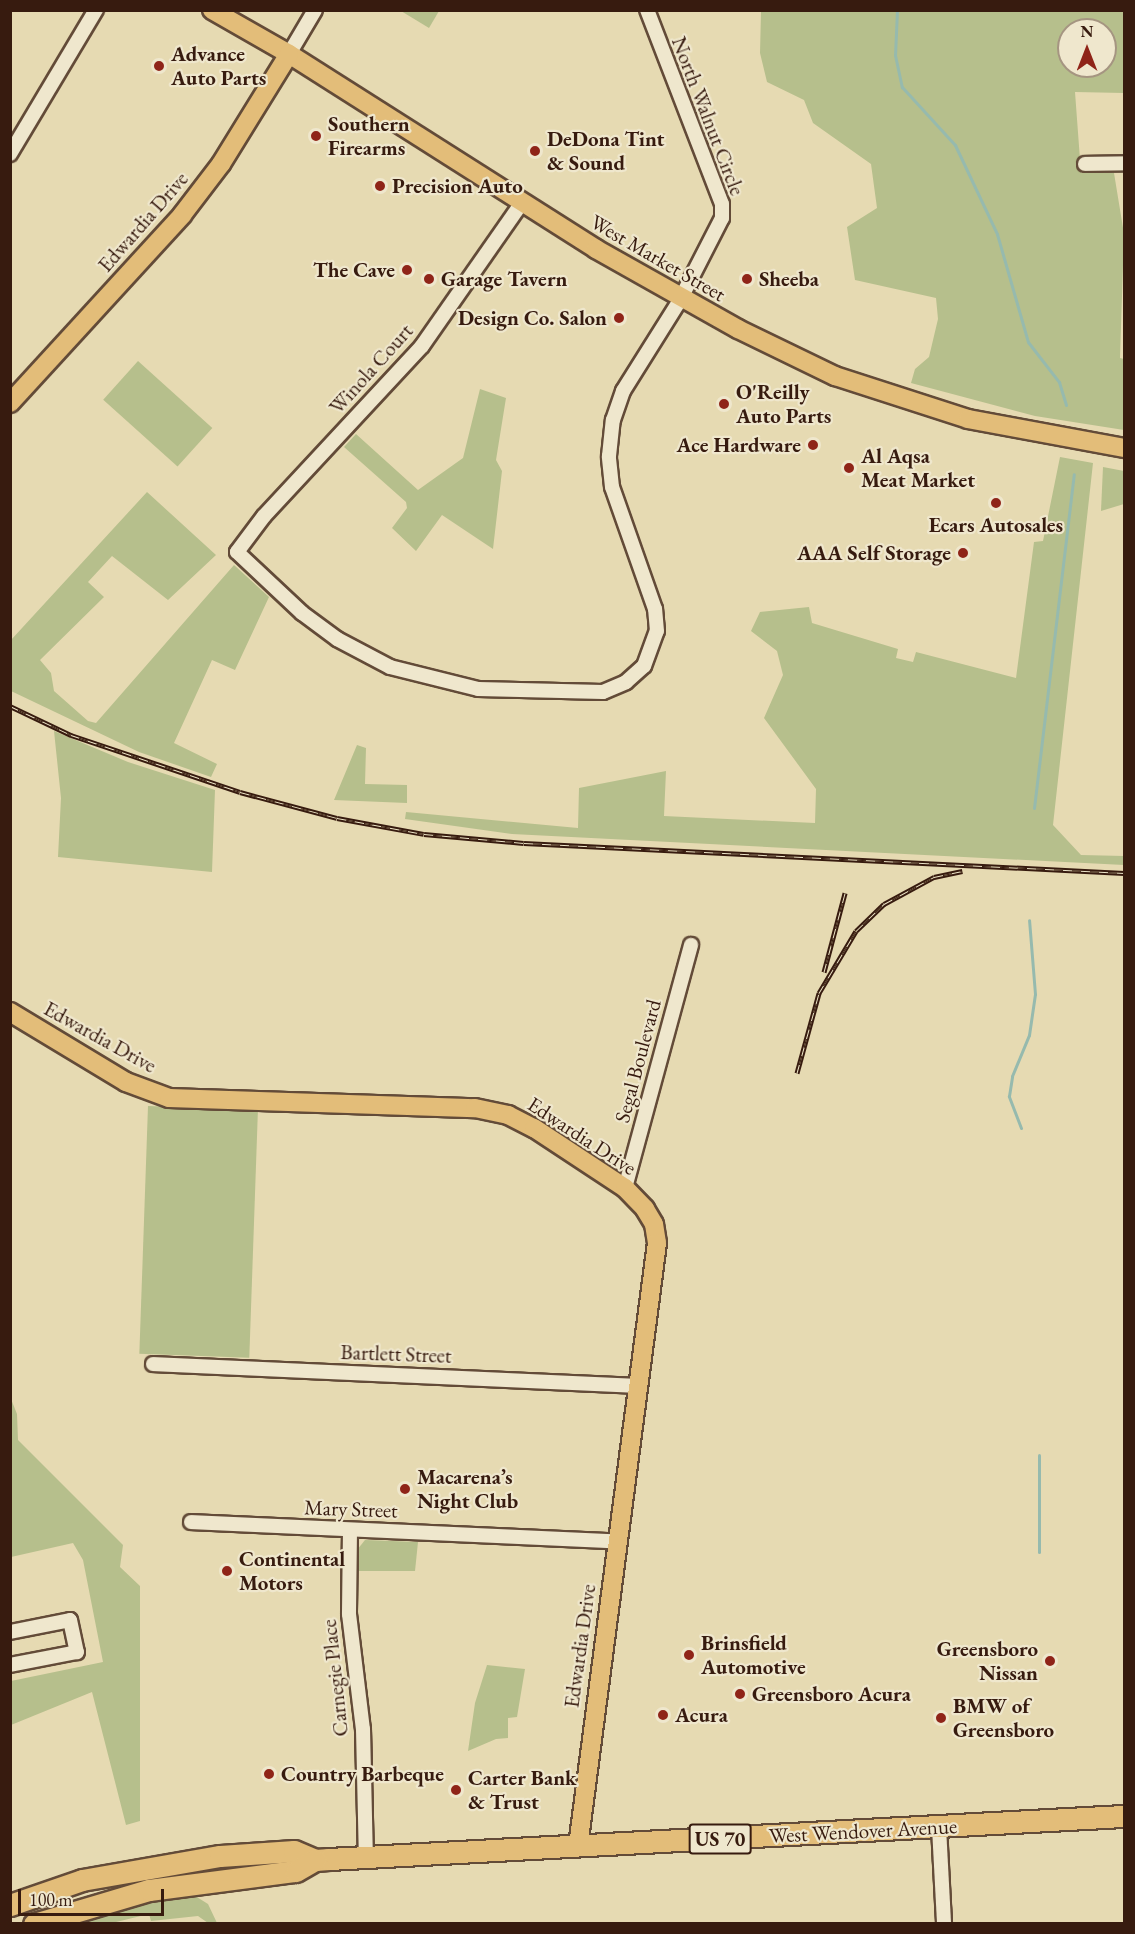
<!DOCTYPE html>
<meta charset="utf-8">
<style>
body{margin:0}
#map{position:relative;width:1135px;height:1934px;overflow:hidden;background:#e6dab2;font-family:"EB Garamond",serif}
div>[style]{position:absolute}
.green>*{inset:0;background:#b6bf8c;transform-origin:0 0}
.stream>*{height:3px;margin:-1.5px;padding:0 1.5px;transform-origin:1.5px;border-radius:1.5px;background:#96baae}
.roads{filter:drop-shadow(2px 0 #634b38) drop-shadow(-2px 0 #634b38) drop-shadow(0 2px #634b38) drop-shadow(0 -2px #634b38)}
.minor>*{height:14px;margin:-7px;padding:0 7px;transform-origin:7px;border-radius:7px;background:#efe7cd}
.major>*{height:18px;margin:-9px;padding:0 9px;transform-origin:9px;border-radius:9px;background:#e3bd79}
.highway>*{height:21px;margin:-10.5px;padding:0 10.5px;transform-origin:10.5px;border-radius:10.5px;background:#e3bd79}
.rail>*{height:5px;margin-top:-2.5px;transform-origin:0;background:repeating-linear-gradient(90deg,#efe7cd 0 9px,#371b0f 0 18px);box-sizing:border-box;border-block:2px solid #371b0f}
.dots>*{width:16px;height:16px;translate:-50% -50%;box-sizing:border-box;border:3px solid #efe7cd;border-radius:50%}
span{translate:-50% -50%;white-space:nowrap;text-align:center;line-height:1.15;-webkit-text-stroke:4.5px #efe7cd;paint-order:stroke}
.shield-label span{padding:2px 4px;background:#efe7cd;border:2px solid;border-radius:4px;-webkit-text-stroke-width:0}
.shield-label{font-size:20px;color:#371b0f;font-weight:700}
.poi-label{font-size:21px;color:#371b0f;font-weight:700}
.left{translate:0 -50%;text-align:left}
.right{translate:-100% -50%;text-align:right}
.street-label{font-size:21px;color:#371b0f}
.frame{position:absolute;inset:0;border:12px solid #371b0f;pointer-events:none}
.north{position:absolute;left:1057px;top:18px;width:60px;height:60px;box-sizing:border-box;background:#efe7cd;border:2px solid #a59581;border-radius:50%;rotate:0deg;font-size:16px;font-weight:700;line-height:24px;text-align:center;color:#371b0f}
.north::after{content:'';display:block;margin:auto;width:21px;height:27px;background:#8f2418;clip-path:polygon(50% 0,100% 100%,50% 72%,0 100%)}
.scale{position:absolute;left:18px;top:1889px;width:146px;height:27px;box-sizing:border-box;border:3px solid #371b0f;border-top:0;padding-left:8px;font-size:18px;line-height:21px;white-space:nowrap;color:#371b0f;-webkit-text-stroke:4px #efe7cd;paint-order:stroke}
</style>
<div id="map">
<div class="green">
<i style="clip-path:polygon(401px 11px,439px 11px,429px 28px)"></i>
<i style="clip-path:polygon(evenodd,761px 11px,1124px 11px,1124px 93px,1075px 92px,1081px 173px,1114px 173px,1124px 234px,1120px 358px,1124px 359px,1124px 430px,1035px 416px,911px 383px,915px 369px,929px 357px,938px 319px,936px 298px,855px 280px,847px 227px,877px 208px,871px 164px,813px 123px,804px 100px,767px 82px,760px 53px,761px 11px,1069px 30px,1105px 30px,1105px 66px,1069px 66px,1069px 30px)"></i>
<i style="left:138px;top:361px;width:100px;height:52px;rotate:42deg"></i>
<i style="clip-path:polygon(480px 389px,506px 398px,496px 460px,502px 471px,493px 549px,442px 515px,416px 551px,392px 528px,407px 508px,406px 502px,344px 447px,356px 434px,418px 490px,463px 458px)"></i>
<i style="clip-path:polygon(1060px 457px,1093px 463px,1053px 825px,1081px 855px,1124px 856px,1124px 865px,512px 834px,405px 819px,406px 812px,578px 828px,579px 788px,666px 771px,664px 816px,815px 823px,816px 789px,764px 718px,783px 675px,777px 651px,751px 631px,760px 612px,809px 607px,812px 623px,898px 649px,896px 658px,913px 662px,916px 652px,1016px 678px,1034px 542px,1043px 541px)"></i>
<i style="clip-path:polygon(1103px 467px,1124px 471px,1124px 504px,1101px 511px)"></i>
<i style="clip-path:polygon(147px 492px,216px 555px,168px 600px,112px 556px,88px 582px,104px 597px,40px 660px,51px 673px,54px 691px,88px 721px,96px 723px,234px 565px,269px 597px,235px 670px,212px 660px,174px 743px,217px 764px,211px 777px,139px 752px,11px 691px,11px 640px)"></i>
<i style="clip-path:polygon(54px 731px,128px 762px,215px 790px,212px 872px,58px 857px,61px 798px)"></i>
<i style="clip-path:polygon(357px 745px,366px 748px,365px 784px,407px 785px,407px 803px,334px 800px)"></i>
<i style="left:148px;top:1106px;width:110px;height:248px;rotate:2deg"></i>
<i style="clip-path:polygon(11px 1399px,17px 1414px,18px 1440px,123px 1545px,120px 1567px,140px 1586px,140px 1821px,126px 1825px,92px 1692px,11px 1725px,11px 1681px,103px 1662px,83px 1560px,73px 1543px,11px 1557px)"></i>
<i style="clip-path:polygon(365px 1540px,418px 1542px,415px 1571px,356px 1571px,357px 1550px)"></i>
<i style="clip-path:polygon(487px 1665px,525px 1669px,517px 1717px,508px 1718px,508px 1738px,496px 1739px,468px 1751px,475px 1703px)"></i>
<i style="clip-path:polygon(192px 1894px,208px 1904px,217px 1923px,208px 1923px,198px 1916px,151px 1921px,149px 1914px,112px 1923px,58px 1924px)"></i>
</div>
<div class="stream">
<i style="left:897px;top:10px;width:45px;rotate:92.5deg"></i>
<i style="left:895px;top:55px;width:33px;rotate:78deg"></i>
<i style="left:902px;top:87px;width:79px;rotate:47.6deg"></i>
<i style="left:955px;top:145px;width:98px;rotate:64.7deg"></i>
<i style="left:997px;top:234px;width:112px;rotate:74deg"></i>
<i style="left:1028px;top:342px;width:51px;rotate:52.2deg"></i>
<i style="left:1059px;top:382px;width:24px;rotate:73deg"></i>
<i style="left:1034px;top:808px;width:336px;rotate:-83.2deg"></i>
<i style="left:1021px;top:1128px;width:34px;rotate:-111deg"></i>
<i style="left:1009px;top:1096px;width:20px;rotate:-81deg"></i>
<i style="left:1012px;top:1076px;width:44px;rotate:-67.5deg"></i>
<i style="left:1029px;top:1035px;width:41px;rotate:-81.7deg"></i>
<i style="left:1035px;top:994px;width:74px;rotate:-94.6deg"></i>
<i style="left:1039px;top:1455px;width:97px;rotate:90deg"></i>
</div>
<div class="roads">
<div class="minor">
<i style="left:289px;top:54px;width:51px;rotate:-59.4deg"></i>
<i style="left:10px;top:154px;width:168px;rotate:-59.2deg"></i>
<i style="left:1085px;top:164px;width:39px;rotate:-1deg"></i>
<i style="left:521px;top:204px;width:173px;rotate:124.9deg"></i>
<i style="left:422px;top:346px;width:232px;rotate:132.9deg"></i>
<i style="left:264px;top:516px;width:45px;rotate:126.9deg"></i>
<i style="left:237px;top:552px;width:89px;rotate:43.2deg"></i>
<i style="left:302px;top:613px;width:44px;rotate:36.6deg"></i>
<i style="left:337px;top:639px;width:60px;rotate:27.8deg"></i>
<i style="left:390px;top:667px;width:91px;rotate:14deg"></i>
<i style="left:478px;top:689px;width:125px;rotate:1.4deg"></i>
<i style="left:603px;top:692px;width:25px;rotate:-23deg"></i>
<i style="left:626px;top:682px;width:24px;rotate:-42deg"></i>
<i style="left:644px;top:666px;width:37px;rotate:-70deg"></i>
<i style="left:657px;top:631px;width:22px;rotate:-95deg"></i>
<i style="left:655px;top:609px;width:129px;rotate:-109.4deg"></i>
<i style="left:612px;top:487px;width:31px;rotate:-96deg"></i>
<i style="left:609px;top:456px;width:36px;rotate:-84deg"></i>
<i style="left:613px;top:420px;width:31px;rotate:-71deg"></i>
<i style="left:623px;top:391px;width:107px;rotate:-57.9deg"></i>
<i style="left:680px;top:300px;width:92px;rotate:-62.9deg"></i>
<i style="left:722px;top:218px;width:14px;rotate:-90deg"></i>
<i style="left:722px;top:204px;width:208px;rotate:-111.1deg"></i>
<i style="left:625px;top:1188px;width:252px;rotate:-74.8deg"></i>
<i style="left:153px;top:1364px;width:485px;rotate:2.6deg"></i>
<i style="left:191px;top:1522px;width:426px;rotate:2.6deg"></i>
<i style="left:350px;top:1530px;width:84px;rotate:90.7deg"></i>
<i style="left:349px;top:1614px;width:116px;rotate:83.1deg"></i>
<i style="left:363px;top:1729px;width:128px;rotate:88.7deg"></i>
<i style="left:10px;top:1632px;width:61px;rotate:-11.3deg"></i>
<i style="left:70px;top:1620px;width:33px;rotate:78deg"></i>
<i style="left:77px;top:1652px;width:68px;rotate:169deg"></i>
<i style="left:939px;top:1827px;width:97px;rotate:87deg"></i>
</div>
<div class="major">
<i style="left:212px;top:10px;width:89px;rotate:29.7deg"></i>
<i style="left:289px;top:54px;width:364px;rotate:32.4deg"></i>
<i style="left:596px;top:249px;width:163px;rotate:29.4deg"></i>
<i style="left:738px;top:329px;width:108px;rotate:25.9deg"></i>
<i style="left:835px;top:376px;width:140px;rotate:17.9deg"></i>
<i style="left:968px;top:419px;width:159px;rotate:10.5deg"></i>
<i style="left:10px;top:403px;width:255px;rotate:-47.5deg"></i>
<i style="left:182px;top:215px;width:64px;rotate:-52.6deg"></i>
<i style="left:221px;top:164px;width:129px;rotate:-58.3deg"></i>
<i style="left:10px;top:1012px;width:135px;rotate:31.1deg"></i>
<i style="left:126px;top:1082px;width:46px;rotate:20.4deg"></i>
<i style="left:169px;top:1098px;width:306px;rotate:1.9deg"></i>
<i style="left:475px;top:1108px;width:34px;rotate:12deg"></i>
<i style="left:508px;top:1115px;width:29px;rotate:27deg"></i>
<i style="left:534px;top:1128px;width:109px;rotate:33.4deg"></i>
<i style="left:625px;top:1188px;width:29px;rotate:46deg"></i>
<i style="left:645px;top:1209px;width:17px;rotate:59deg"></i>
<i style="left:654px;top:1224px;width:19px;rotate:81deg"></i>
<i style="left:657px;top:1243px;width:608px;rotate:97.46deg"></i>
</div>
<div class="highway">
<i style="left:10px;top:1905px;width:76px;rotate:-19.1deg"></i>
<i style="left:82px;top:1880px;width:140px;rotate:-9.9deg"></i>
<i style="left:220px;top:1856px;width:74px;rotate:-3.9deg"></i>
<i style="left:294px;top:1851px;width:23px;rotate:23deg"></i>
<i style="left:315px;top:1860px;width:14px;rotate:-4deg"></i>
<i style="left:329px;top:1859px;width:796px;rotate:-3.1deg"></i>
<i style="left:34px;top:1924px;width:120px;rotate:-16.5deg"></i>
<i style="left:149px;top:1890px;width:148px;rotate:-7.4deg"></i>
<i style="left:296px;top:1871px;width:22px;rotate:-30deg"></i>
</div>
</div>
<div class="rail">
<i style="left:10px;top:706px;width:68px;rotate:25.4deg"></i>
<i style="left:71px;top:735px;width:178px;rotate:18.6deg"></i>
<i style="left:240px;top:792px;width:100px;rotate:15deg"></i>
<i style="left:337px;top:818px;width:88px;rotate:10.4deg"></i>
<i style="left:424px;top:834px;width:100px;rotate:5.1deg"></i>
<i style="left:524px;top:843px;width:601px;rotate:2.86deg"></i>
<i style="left:824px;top:972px;width:82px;rotate:-75.1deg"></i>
<i style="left:797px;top:1073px;width:83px;rotate:-74.6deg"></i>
<i style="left:819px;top:993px;width:72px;rotate:-59.2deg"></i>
<i style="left:856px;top:931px;width:39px;rotate:-44deg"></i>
<i style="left:884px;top:904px;width:57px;rotate:-28.4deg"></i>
<i style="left:934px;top:877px;width:29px;rotate:-12deg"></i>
</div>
<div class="dots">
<i style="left:159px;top:66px;background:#8f2418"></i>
<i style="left:316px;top:136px;background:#8f2418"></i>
<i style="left:535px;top:151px;background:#8f2418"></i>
<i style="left:380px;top:186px;background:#8f2418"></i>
<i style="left:407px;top:270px;background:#8f2418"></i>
<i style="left:429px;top:279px;background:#8f2418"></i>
<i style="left:747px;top:279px;background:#8f2418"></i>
<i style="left:619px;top:318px;background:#8f2418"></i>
<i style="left:724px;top:404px;background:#8f2418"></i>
<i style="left:813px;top:445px;background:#8f2418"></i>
<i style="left:849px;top:468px;background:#8f2418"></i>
<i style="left:996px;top:503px;background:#8f2418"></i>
<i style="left:963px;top:553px;background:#8f2418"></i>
<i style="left:405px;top:1489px;background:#8f2418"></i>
<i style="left:227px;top:1571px;background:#8f2418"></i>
<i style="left:689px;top:1655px;background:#8f2418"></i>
<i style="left:1050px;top:1661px;background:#8f2418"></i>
<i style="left:740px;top:1694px;background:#8f2418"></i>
<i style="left:663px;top:1715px;background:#8f2418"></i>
<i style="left:941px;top:1718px;background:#8f2418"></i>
<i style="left:269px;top:1774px;background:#8f2418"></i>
<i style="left:456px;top:1790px;background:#8f2418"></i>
</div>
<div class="shield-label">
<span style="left:720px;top:1839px">US 70</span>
</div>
<div class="poi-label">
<span class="left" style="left:171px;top:66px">Advance<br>Auto Parts</span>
<span class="left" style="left:328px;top:136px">Southern<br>Firearms</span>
<span class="left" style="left:547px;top:151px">DeDona Tint<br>&amp; Sound</span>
<span class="left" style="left:392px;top:186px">Precision Auto</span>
<span class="right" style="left:395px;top:270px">The Cave</span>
<span class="left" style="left:441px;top:279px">Garage Tavern</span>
<span class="left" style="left:759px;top:279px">Sheeba</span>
<span class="right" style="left:607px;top:318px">Design Co. Salon</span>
<span class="left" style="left:736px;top:404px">O'Reilly<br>Auto Parts</span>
<span class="right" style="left:801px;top:445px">Ace Hardware</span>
<span class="left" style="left:861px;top:468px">Al Aqsa<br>Meat Market</span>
<span style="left:996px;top:525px">Ecars Autosales</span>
<span class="right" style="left:951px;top:553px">AAA Self Storage</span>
<span class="left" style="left:417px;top:1489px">Macarena’s<br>Night Club</span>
<span class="left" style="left:239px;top:1571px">Continental<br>Motors</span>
<span class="left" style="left:701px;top:1655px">Brinsfield<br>Automotive</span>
<span class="right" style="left:1038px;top:1661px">Greensboro<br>Nissan</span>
<span class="left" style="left:752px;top:1694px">Greensboro Acura</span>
<span class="left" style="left:953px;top:1718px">BMW of<br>Greensboro</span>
<span class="left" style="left:675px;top:1715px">Acura</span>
<span class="left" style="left:281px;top:1774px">Country Barbeque</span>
<span class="left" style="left:468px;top:1790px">Carter Bank<br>&amp; Trust</span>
</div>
<div class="street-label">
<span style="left:708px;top:116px;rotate:69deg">North Walnut Circle</span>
<span style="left:143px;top:222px;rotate:-49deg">Edwardia Drive</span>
<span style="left:658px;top:258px;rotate:30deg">West Market Street</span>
<span style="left:371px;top:369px;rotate:-48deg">Winola Court</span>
<span style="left:100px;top:1037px;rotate:29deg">Edwardia Drive</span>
<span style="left:638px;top:1061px;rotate:-75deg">Segal Boulevard</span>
<span style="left:582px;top:1136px;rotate:33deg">Edwardia Drive</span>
<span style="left:396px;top:1354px;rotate:2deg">Bartlett Street</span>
<span style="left:351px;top:1509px;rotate:2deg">Mary Street</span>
<span style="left:580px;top:1646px;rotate:-82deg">Edwardia Drive</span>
<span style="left:335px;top:1678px;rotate:-96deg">Carnegie Place</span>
<span style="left:863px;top:1831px;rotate:-3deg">West Wendover Avenue</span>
</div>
<div class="frame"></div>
<div class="north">N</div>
<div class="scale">100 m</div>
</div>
